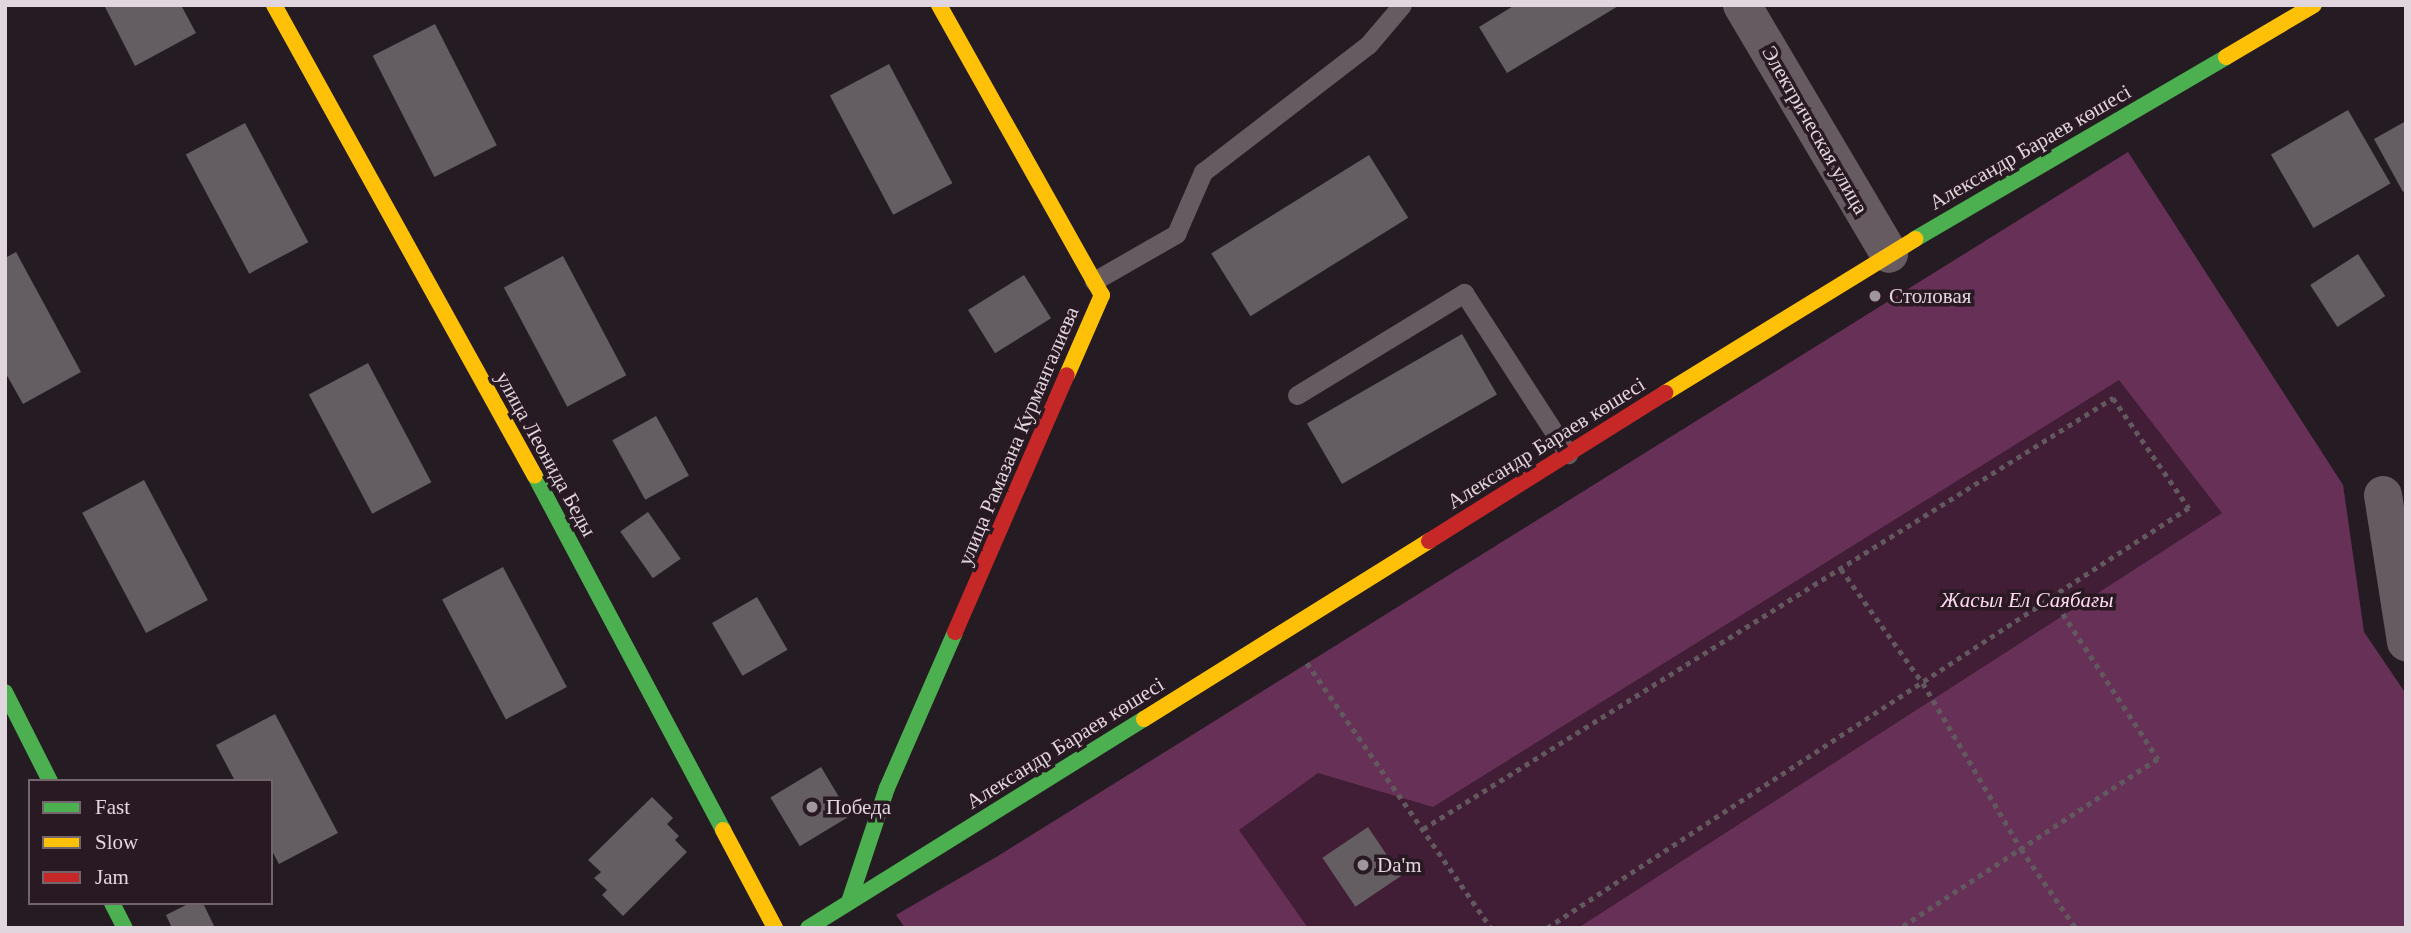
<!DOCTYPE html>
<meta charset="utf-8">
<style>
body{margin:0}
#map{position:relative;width:2411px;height:933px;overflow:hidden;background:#241c22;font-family:Georgia,serif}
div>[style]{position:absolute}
.green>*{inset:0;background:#411d36}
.forest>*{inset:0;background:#673057}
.building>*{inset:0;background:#645d62;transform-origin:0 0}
.path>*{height:4.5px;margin-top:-2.25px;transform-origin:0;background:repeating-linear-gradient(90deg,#62595e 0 5px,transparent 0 10px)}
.lane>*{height:19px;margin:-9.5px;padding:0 9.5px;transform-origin:9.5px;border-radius:9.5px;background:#655b61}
.street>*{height:38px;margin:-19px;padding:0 19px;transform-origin:19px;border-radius:19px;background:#655b61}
.fast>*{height:16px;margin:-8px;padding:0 8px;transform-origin:8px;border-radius:8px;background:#4caf50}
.slow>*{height:16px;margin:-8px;padding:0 8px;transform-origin:8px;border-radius:8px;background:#ffc107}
.jam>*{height:16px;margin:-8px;padding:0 8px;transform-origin:8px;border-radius:8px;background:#c62828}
.dots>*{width:19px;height:19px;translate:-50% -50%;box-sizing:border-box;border:4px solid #281923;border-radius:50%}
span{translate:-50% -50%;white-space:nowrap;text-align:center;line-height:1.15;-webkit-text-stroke:7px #281923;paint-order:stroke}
.street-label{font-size:21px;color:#e1d6dd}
.poi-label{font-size:21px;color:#e1d6dd}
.left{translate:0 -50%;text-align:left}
.park-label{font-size:21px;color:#ffd7f0;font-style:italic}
.frame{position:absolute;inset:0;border:7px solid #e1d6dd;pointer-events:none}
.legend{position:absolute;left:28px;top:779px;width:245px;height:126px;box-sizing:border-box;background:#281923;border:2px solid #72656d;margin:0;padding:9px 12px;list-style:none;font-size:21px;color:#e1d6dd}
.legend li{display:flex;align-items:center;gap:14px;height:35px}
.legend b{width:35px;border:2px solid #72656d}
</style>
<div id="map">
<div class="green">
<i style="clip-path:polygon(2128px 152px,2343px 485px,2364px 632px,2406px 694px,2406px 928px,905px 928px,896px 915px,998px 856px)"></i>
</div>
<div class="forest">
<i style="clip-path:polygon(2128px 152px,2343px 485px,2364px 632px,2406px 694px,2406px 928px,1578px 928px,2222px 513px,2119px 380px,1433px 807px,1318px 773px,1239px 830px,1308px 928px,905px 928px,896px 915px,998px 856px)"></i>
</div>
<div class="building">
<i style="clip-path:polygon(104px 5px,181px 5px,196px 33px,135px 66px)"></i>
<i style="clip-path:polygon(1515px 5px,1620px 5px,1507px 73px,1479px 27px)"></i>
<i style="left:435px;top:24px;width:136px;height:70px;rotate:63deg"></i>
<i style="left:889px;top:64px;width:135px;height:67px;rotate:62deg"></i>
<i style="left:2348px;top:110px;width:85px;height:89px;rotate:60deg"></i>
<i style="clip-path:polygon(2406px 121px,2406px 190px,2403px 192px,2374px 139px)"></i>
<i style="left:245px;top:123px;width:135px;height:67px;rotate:62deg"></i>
<i style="left:1369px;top:155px;width:74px;height:186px;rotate:58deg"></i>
<i style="clip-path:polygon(16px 252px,81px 372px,23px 404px,5px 372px,5px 258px)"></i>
<i style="left:2358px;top:254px;width:50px;height:57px;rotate:57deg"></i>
<i style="left:563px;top:256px;width:135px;height:67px;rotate:62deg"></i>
<i style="left:1024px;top:275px;width:51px;height:66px;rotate:58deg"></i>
<i style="left:1462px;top:334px;width:70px;height:179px;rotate:60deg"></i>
<i style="left:368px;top:363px;width:135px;height:67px;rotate:62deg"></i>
<i style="left:656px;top:416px;width:68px;height:50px;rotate:61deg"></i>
<i style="left:144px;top:480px;width:136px;height:70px;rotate:62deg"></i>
<i style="left:648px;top:512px;width:57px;height:34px;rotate:55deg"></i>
<i style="left:503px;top:567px;width:136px;height:69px;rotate:62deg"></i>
<i style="left:757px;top:597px;width:61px;height:52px;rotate:60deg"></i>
<i style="clip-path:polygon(275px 714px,338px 833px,279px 864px,271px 849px,271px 781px,235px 781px,216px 745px)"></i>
<i style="left:821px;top:767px;width:57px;height:59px;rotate:59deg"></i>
<i style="clip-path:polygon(652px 797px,673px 818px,667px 824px,679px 836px,675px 840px,687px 852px,623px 916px,602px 895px,607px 890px,594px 878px,601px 872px,588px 860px)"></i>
<i style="left:1368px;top:827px;width:59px;height:55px;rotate:56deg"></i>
<i style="clip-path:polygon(190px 903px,203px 903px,215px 928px,172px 928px,166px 915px)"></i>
</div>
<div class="path">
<i style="left:1841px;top:569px;width:140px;rotate:54.3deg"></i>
<i style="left:1923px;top:683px;width:193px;rotate:59.4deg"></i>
<i style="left:2021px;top:849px;width:96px;rotate:55.2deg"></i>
<i style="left:1307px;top:663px;width:323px;rotate:55.2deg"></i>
<i style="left:1423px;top:829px;width:814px;rotate:-31.99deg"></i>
<i style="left:2113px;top:398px;width:134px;rotate:55.4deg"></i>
<i style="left:2189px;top:508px;width:163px;rotate:147deg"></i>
<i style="left:1547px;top:928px;width:604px;rotate:-33.24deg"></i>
<i style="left:2052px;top:597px;width:194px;rotate:56.8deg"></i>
<i style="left:2158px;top:759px;width:308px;rotate:146.7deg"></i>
</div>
<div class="lane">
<i style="left:1094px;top:281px;width:95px;rotate:-29.8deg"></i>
<i style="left:1176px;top:234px;width:68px;rotate:-66.5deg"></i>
<i style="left:1203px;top:172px;width:208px;rotate:-37.6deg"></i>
<i style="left:1368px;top:45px;width:52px;rotate:-49.6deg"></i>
<i style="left:1297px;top:395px;width:196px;rotate:-31.4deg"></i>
<i style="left:1464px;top:293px;width:192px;rotate:57.1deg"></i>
</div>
<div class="street">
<i style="left:1742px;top:5px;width:289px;rotate:59.4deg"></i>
<i style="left:2383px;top:495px;width:149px;rotate:81.1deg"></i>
</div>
<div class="fast">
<i style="left:1915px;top:239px;width:360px;rotate:-30.3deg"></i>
<i style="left:535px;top:476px;width:401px;rotate:62deg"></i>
<i style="left:5px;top:692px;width:100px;rotate:63.2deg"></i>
<i style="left:849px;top:902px;width:120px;rotate:-71.6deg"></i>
<i style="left:887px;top:788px;width:170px;rotate:-66.4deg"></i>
<i style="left:112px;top:903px;width:28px;rotate:63deg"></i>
<i style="left:808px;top:928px;width:396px;rotate:-31.9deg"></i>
</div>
<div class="slow">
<i style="left:274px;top:5px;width:538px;rotate:61.01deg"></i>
<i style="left:939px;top:5px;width:333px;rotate:60.7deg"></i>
<i style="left:1102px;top:295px;width:87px;rotate:113.6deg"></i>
<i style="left:2226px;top:57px;width:102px;rotate:-30.6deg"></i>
<i style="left:1665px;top:393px;width:294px;rotate:-31.6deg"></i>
<i style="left:1144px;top:719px;width:336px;rotate:-32deg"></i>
<i style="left:723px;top:830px;width:111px;rotate:62deg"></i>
</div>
<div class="jam">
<i style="left:1429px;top:541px;width:279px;rotate:-32.1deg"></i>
<i style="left:955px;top:632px;width:280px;rotate:-66.5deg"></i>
</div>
<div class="dots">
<i style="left:1875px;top:296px;background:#9f959c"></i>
<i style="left:812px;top:807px;background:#9f959c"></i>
<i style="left:1363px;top:865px;background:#9f959c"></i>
</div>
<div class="street-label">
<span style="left:1815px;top:130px;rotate:60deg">Электрическая улица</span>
<span style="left:2030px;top:147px;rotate:-30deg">Александр Бараев көшесі</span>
<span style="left:1018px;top:436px;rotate:-67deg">улица Рамазана Курмангалиева</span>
<span style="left:1546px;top:443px;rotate:-32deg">Александр Бараев көшесі</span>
<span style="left:546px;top:454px;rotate:61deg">улица Леонида Беды</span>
<span style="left:1065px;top:743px;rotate:-32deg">Александр Бараев көшесі</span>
</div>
<div class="poi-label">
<span class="left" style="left:1889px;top:296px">Столовая</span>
<span class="left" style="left:826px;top:807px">Победа</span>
<span class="left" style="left:1377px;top:865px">Da'm</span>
</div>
<div class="park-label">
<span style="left:2027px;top:600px">Жасыл Ел Саябағы</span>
</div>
<div class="frame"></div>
<ul class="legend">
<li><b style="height:9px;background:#4caf50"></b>Fast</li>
<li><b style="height:9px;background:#ffc107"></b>Slow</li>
<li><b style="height:9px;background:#c62828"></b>Jam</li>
</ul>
</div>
